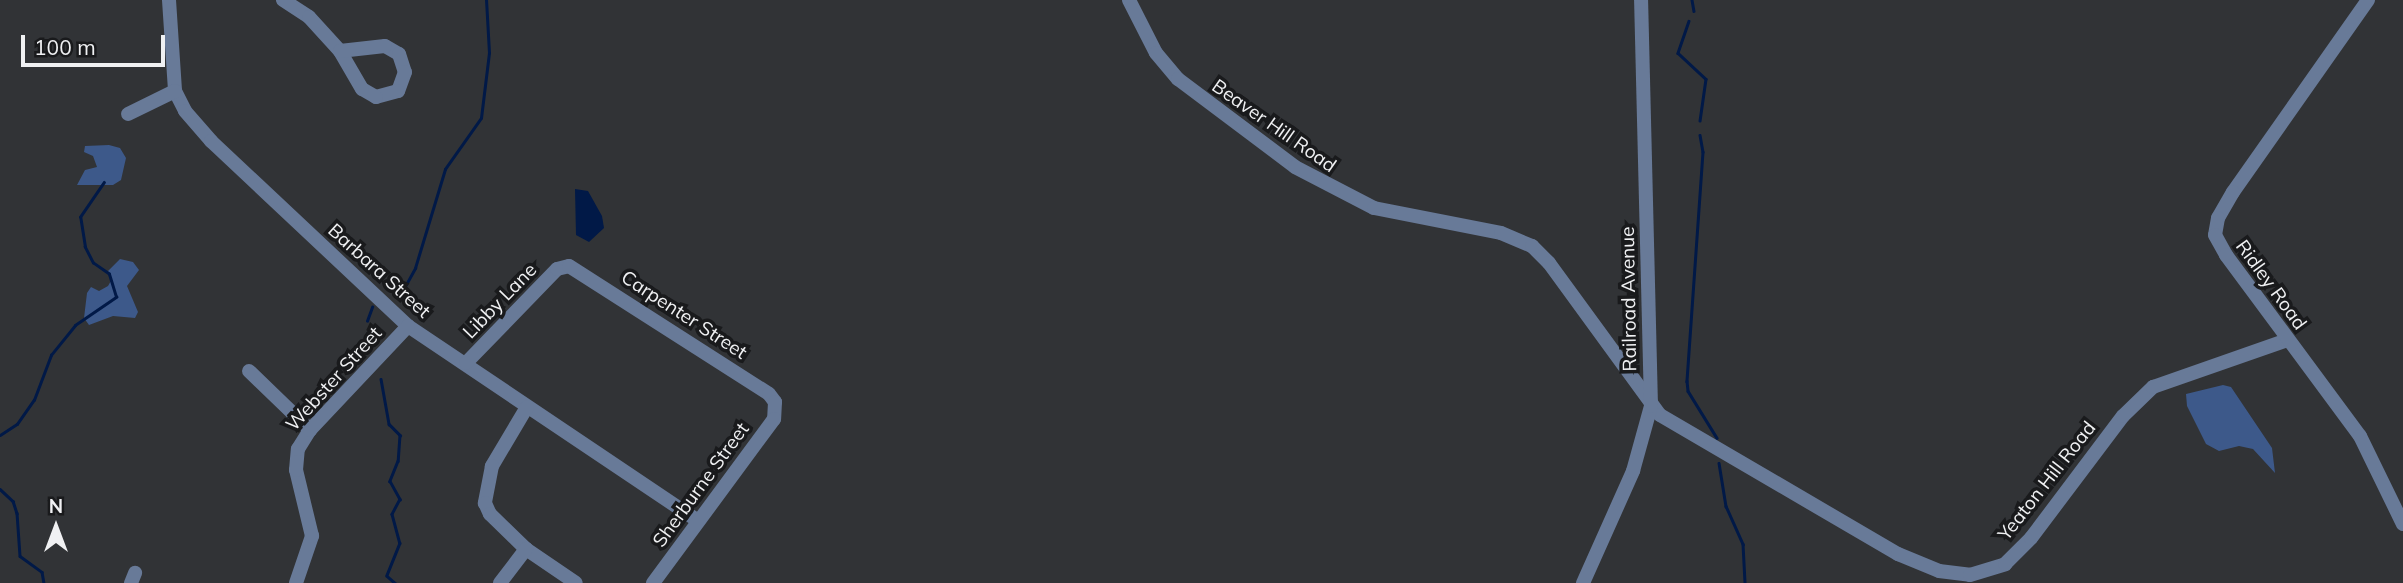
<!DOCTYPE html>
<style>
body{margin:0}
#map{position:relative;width:2403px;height:583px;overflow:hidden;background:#313336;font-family:Mulish,sans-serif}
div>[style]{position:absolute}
.green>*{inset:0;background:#3d598a}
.water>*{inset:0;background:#011947}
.stream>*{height:2.5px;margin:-1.25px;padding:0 1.25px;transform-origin:1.25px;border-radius:1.25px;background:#011947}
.minor>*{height:14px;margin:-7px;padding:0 7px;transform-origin:7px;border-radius:7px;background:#687a98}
span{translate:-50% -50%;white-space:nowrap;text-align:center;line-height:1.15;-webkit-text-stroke:7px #191a1c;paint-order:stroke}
.street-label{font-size:19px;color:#f0f1f3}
.north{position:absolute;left:21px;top:492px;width:70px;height:70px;-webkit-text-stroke:5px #191a1c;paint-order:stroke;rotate:0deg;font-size:19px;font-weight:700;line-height:28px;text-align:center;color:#f0f1f3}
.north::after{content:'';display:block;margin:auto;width:24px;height:32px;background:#f0f1f3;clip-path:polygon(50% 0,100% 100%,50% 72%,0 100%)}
.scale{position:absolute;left:21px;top:35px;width:144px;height:32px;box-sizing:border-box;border:4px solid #f0f1f3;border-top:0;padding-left:9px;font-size:21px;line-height:24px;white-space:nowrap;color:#f0f1f3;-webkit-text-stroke:5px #191a1c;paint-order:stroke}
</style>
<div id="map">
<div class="green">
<i style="clip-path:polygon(109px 145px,120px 148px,126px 158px,121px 180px,113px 185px,77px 185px,85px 170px,97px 167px,93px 156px,84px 152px,85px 146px)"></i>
<i style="clip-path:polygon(120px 259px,133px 262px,139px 270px,127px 286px,138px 312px,135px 318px,113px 316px,89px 325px,84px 318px,87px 293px,91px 287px,99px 291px,108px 286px,112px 279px,108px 271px)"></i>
<i style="clip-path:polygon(2223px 385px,2231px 387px,2272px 448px,2275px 473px,2253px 449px,2239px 446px,2219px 451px,2206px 444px,2187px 406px,2186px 394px)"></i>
</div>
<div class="water">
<i style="clip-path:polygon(575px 189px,588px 191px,602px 216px,604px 228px,589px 242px,576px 235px)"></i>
</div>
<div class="stream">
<i style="left:1692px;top:0;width:11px;rotate:80deg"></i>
<i style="left:1689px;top:21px;width:34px;rotate:109deg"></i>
<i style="left:1678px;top:53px;width:38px;rotate:43deg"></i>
<i style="left:1706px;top:79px;width:42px;rotate:98.1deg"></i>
<i style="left:1700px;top:135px;width:17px;rotate:80deg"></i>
<i style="left:1703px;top:152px;width:230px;rotate:94deg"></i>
<i style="left:1687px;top:381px;width:10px;rotate:84deg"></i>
<i style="left:1688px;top:391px;width:55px;rotate:58.3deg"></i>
<i style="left:403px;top:290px;width:25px;rotate:-61deg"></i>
<i style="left:415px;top:268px;width:103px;rotate:-73.1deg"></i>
<i style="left:445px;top:169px;width:62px;rotate:-54.8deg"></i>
<i style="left:481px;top:118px;width:65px;rotate:-83deg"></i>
<i style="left:489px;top:53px;width:53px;rotate:-93.2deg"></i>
<i style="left:367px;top:321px;width:15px;rotate:-70deg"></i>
<i style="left:381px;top:379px;width:46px;rotate:79.9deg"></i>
<i style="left:389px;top:424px;width:16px;rotate:45deg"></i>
<i style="left:400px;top:435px;width:26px;rotate:94deg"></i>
<i style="left:398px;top:461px;width:22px;rotate:112deg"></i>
<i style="left:390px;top:481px;width:21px;rotate:61deg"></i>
<i style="left:400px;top:499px;width:17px;rotate:118deg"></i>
<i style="left:392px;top:514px;width:30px;rotate:75deg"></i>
<i style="left:400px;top:543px;width:35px;rotate:112deg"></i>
<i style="left:387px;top:576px;width:11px;rotate:41deg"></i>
<i style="left:0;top:435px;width:20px;rotate:-33deg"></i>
<i style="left:17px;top:424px;width:29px;rotate:-55deg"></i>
<i style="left:34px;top:400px;width:48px;rotate:-69.3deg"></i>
<i style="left:51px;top:355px;width:38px;rotate:-51deg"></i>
<i style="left:75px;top:325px;width:50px;rotate:-34.3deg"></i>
<i style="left:116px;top:297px;width:24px;rotate:-107deg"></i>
<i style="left:109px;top:274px;width:19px;rotate:-145deg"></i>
<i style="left:93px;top:263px;width:18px;rotate:-117deg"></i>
<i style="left:85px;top:247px;width:30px;rotate:-99deg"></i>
<i style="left:80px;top:217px;width:42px;rotate:-55.6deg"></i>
<i style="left:1719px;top:463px;width:44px;rotate:80.8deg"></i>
<i style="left:1726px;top:506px;width:42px;rotate:65.9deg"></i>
<i style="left:1743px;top:544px;width:39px;rotate:87deg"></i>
<i style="left:0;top:489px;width:18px;rotate:43deg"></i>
<i style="left:13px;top:501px;width:13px;rotate:72deg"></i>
<i style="left:17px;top:513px;width:43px;rotate:86deg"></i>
<i style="left:20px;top:556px;width:27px;rotate:36deg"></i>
<i style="left:42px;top:572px;width:11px;rotate:80deg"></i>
</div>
<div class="minor">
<i style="left:169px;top:0;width:91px;rotate:86.2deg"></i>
<i style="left:175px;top:91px;width:22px;rotate:63deg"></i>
<i style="left:185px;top:111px;width:40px;rotate:49deg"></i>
<i style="left:211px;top:141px;width:270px;rotate:43.2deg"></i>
<i style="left:408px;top:326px;width:349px;rotate:33.9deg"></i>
<i style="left:283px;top:0;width:31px;rotate:33deg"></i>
<i style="left:309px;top:17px;width:46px;rotate:47.6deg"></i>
<i style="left:1129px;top:0;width:59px;rotate:63deg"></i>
<i style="left:1156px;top:53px;width:34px;rotate:50deg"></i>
<i style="left:1178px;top:79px;width:146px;rotate:36.9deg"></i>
<i style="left:1295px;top:167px;width:89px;rotate:27.4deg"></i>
<i style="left:1374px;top:208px;width:129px;rotate:11.1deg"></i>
<i style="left:1501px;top:233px;width:34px;rotate:23deg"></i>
<i style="left:1532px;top:246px;width:24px;rotate:45deg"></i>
<i style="left:1549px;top:263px;width:188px;rotate:53.9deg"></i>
<i style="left:1660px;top:415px;width:276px;rotate:30.3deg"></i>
<i style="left:1898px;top:554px;width:44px;rotate:22.5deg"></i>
<i style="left:1939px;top:571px;width:31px;rotate:7deg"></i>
<i style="left:1970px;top:575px;width:37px;rotate:-17deg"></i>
<i style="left:2005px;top:564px;width:37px;rotate:-45deg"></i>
<i style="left:2031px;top:538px;width:153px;rotate:-53deg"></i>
<i style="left:2123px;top:416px;width:42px;rotate:-44deg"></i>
<i style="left:2153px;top:387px;width:142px;rotate:-19.3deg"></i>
<i style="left:2368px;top:0;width:235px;rotate:125.1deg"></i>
<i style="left:2233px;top:192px;width:30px;rotate:120deg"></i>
<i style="left:2218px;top:218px;width:17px;rotate:100deg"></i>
<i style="left:2215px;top:235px;width:23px;rotate:61deg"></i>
<i style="left:2226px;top:255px;width:225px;rotate:53.5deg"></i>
<i style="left:2360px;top:436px;width:98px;rotate:64deg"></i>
<i style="left:385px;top:46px;width:16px;rotate:30deg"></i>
<i style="left:399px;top:54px;width:19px;rotate:72deg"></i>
<i style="left:405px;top:72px;width:20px;rotate:110deg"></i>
<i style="left:398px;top:91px;width:23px;rotate:165deg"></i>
<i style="left:376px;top:97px;width:16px;rotate:-150deg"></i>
<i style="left:362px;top:89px;width:44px;rotate:-120.1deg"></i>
<i style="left:340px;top:51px;width:45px;rotate:-6.3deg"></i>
<i style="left:128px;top:114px;width:52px;rotate:-26.1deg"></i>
<i style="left:466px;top:363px;width:131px;rotate:-45.9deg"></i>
<i style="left:557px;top:269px;width:12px;rotate:-14deg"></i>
<i style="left:569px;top:266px;width:237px;rotate:32.6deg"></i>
<i style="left:769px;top:394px;width:10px;rotate:53deg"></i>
<i style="left:775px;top:402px;width:17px;rotate:93deg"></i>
<i style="left:774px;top:419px;width:204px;rotate:126.4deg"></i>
<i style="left:249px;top:371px;width:85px;rotate:44deg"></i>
<i style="left:527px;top:407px;width:69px;rotate:120.7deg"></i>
<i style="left:492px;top:466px;width:38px;rotate:101deg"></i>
<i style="left:485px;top:503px;width:12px;rotate:66deg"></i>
<i style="left:490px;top:514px;width:50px;rotate:44.2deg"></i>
<i style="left:526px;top:549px;width:60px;rotate:34.2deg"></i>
<i style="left:131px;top:583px;width:11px;rotate:-68deg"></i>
<i style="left:296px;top:583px;width:50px;rotate:-71.2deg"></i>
<i style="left:312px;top:536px;width:68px;rotate:-103.6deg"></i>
<i style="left:296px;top:470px;width:21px;rotate:-85deg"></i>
<i style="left:298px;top:449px;width:22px;rotate:-58deg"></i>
<i style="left:310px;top:430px;width:143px;rotate:-46.7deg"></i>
<i style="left:500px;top:583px;width:43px;rotate:-52.6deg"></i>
<i style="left:1583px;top:583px;width:123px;rotate:-65.9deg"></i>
<i style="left:1633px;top:471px;width:67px;rotate:-74.5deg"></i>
<i style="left:1651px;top:406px;width:406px;rotate:-91.4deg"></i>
</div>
<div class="street-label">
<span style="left:1274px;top:126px;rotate:35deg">Beaver Hill Road</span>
<span style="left:379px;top:271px;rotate:42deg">Barbara Street</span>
<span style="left:2271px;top:285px;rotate:54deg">Ridley Road</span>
<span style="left:1629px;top:299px;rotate:-91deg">Railroad Avenue</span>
<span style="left:500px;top:301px;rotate:-46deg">Libby Lane</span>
<span style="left:684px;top:315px;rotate:33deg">Carpenter Street</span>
<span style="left:334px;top:379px;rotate:-48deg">Webster Street</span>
<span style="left:2047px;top:481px;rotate:-52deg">Yeaton Hill Road</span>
<span style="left:701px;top:485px;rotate:-54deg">Sherburne Street</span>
</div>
<div class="north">N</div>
<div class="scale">100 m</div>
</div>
